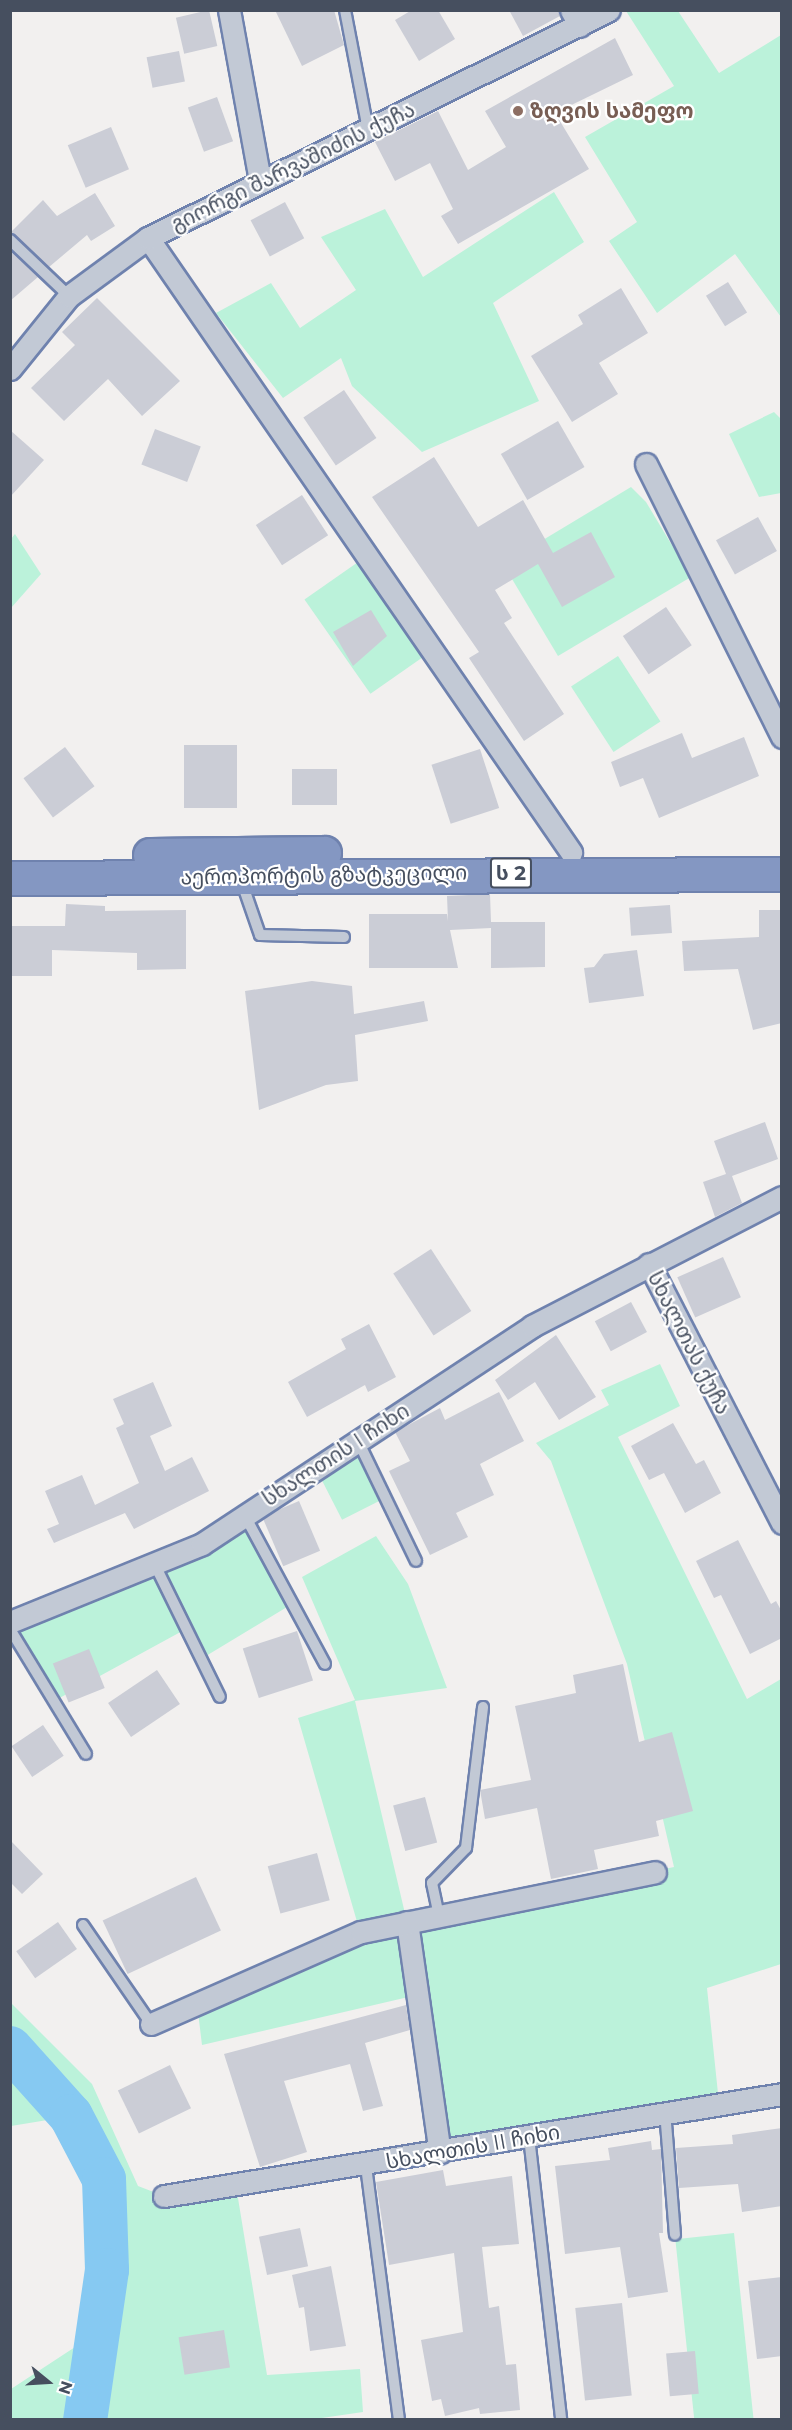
<!DOCTYPE html>
<meta charset="utf-8">
<style>
body{margin:0}
#map{position:relative;width:792px;height:2430px;overflow:hidden;background:#f2f0ef;font-family:Montserrat,"Noto Sans Georgian",sans-serif}
div>[style]{position:absolute}
.green>*{inset:0;background:#bbf2da;transform-origin:0 0}
.river>*{height:44px;margin:-22px;padding:0 22px;transform-origin:22px;border-radius:22px;background:#86c9f2}
.building>*{inset:0;background:#cbcdd6;transform-origin:0 0}
.roads{filter:drop-shadow(2px 0 #6f82ae) drop-shadow(-2px 0 #6f82ae) drop-shadow(0 2px #6f82ae) drop-shadow(0 -2px #6f82ae)}
.lane>*{height:10px;margin:-5px;padding:0 5px;transform-origin:5px;border-radius:5px;background:#c2c9d5}
.street>*{height:21px;margin:-10.5px;padding:0 10.5px;transform-origin:10.5px;border-radius:10.5px;background:#c2c9d5}
.highway>*{height:33px;margin:-16.5px;padding:0 16.5px;transform-origin:16.5px;border-radius:16.5px;background:#8497c2}
.dots>*{width:16px;height:16px;translate:-50% -50%;box-sizing:border-box;border:3px solid #fff;border-radius:50%}
span{translate:-50% -50%;white-space:nowrap;text-align:center;line-height:1.15;-webkit-text-stroke:4.5px #fff;paint-order:stroke}
.shield-label span{padding:2px 4px;background:#fff;border:2px solid;border-radius:4px;-webkit-text-stroke-width:0}
.shield-label{font-size:20px;color:#464f5f;font-weight:700}
.education-label{font-size:21px;color:#785e54;font-weight:700}
.left{translate:0 -50%;text-align:left}
.street-label{font-size:21px;color:#464f5f}
.frame{position:absolute;inset:0;border:12px solid #464f5f;pointer-events:none}
.north{position:absolute;left:18px;top:2352px;width:60px;height:60px;-webkit-text-stroke:4px #fff;paint-order:stroke;rotate:108deg;font-size:16px;font-weight:700;line-height:24px;text-align:center;color:#464f5f}
.north::after{content:'';display:block;margin:auto;width:21px;height:27px;background:#464f5f;clip-path:polygon(50% 0,100% 100%,50% 72%,0 100%)}
</style>
<div id="map">
<div class="green">
<i style="clip-path:polygon(626px 11px,678px 11px,719px 73px,781px 35px,781px 317px,735px 254px,657px 313px,609px 241px,637px 222px,585px 137px,674px 86px)"></i>
<i style="clip-path:polygon(554px 192px,584px 242px,493px 303px,539px 401px,422px 452px,352px 386px,341px 358px,283px 398px,216px 313px,271px 283px,300px 328px,356px 290px,321px 237px,385px 209px,423px 277px)"></i>
<i style="clip-path:polygon(774px 412px,781px 419px,781px 493px,759px 497px,729px 434px)"></i>
<i style="clip-path:polygon(631px 487px,646px 502px,691px 577px,558px 656px,503px 564px)"></i>
<i style="clip-path:polygon(15px 534px,41px 574px,11px 608px,11px 539px)"></i>
<i style="left:361px;top:560px;width:115px;height:69px;rotate:55deg"></i>
<i style="left:618px;top:656px;width:78px;height:56px;rotate:57deg"></i>
<i style="clip-path:polygon(660px 1364px,680px 1406px,618px 1437px,747px 1699px,781px 1679px,781px 1964px,707px 1988px,719px 2103px,440px 2153px,417px 1995px,202px 2045px,197px 2004px,360px 1932px,298px 1718px,355px 1700px,302px 1577px,376px 1536px,408px 1584px,447px 1688px,355px 1701px,407px 1922px,674px 1867px,627px 1664px,551px 1461px,536px 1443px,609px 1405px,601px 1390px)"></i>
<i style="left:358px;top:1441px;width:63px;height:50px;rotate:63deg"></i>
<i style="clip-path:polygon(245px 1516px,292px 1604px,201px 1659px,186px 1629px,54px 1701px,11px 1622px)"></i>
<i style="clip-path:polygon(10px 2002px,92px 2084px,138px 2186px,164px 2196px,236px 2186px,267px 2375px,360px 2369px,363px 2412px,308px 2420px,11px 2419px,11px 2389px,98px 2332px,107px 2270px,104px 2179px,72px 2116px,11px 2126px)"></i>
<i style="left:734px;top:2233px;width:187px;height:59px;rotate:84deg"></i>
</div>
<div class="river">
<i style="left:10px;top:2048px;width:91px;rotate:48.1deg"></i>
<i style="left:71px;top:2116px;width:71px;rotate:62.4deg"></i>
<i style="left:104px;top:2179px;width:91px;rotate:88.1deg"></i>
<i style="left:107px;top:2270px;width:152px;rotate:98.3deg"></i>
</div>
<div class="building">
<i style="left:209px;top:10px;width:37px;height:34px;rotate:77deg"></i>
<i style="clip-path:polygon(275px 10px,334px 10px,344px 45px,302px 66px)"></i>
<i style="clip-path:polygon(412px 10px,438px 10px,455px 39px,419px 61px,395px 20px)"></i>
<i style="clip-path:polygon(509px 10px,558px 10px,560px 16px,523px 36px)"></i>
<i style="clip-path:polygon(615px 38px,633px 75px,555px 113px,589px 169px,458px 244px,441px 216px,453px 209px,430px 163px,395px 181px,375px 142px,438px 111px,468px 170px,506px 147px,485px 111px)"></i>
<i style="left:179px;top:51px;width:31px;height:33px;rotate:79deg"></i>
<i style="left:217px;top:97px;width:47px;height:31px;rotate:70deg"></i>
<i style="left:111px;top:127px;width:46px;height:47px;rotate:67deg"></i>
<i style="clip-path:polygon(95px 193px,115px 226px,91px 241px,87px 235px,49px 267px,10px 233px,43px 200px,57px 216px)"></i>
<i style="left:285px;top:202px;width:41px;height:39px;rotate:62deg"></i>
<i style="clip-path:polygon(10px 251px,38px 277px,10px 301px)"></i>
<i style="left:728px;top:282px;width:36px;height:26px;rotate:58deg"></i>
<i style="clip-path:polygon(621px 288px,648px 333px,599px 363px,618px 394px,572px 422px,531px 356px,583px 324px,578px 315px)"></i>
<i style="clip-path:polygon(97px 298px,180px 381px,142px 416px,108px 379px,64px 421px,31px 388px,75px 345px,62px 332px)"></i>
<i style="left:344px;top:390px;width:58px;height:49px;rotate:56deg"></i>
<i style="left:558px;top:421px;width:53px;height:66px;rotate:60deg"></i>
<i style="left:155px;top:429px;width:49px;height:38px;rotate:21deg"></i>
<i style="clip-path:polygon(10px 430px,44px 460px,10px 497px)"></i>
<i style="clip-path:polygon(434px 457px,478px 527px,523px 500px,553px 553px,591px 532px,615px 577px,562px 607px,538px 564px,495px 590px,512px 618px,504px 623px,564px 714px,524px 741px,469px 658px,479px 652px,372px 497px)"></i>
<i style="left:302px;top:495px;width:48px;height:55px;rotate:57deg"></i>
<i style="left:758px;top:517px;width:39px;height:48px;rotate:61deg"></i>
<i style="left:666px;top:607px;width:46px;height:52px;rotate:56deg"></i>
<i style="clip-path:polygon(371px 610px,387px 636px,353px 666px,333px 632px)"></i>
<i style="clip-path:polygon(682px 733px,692px 758px,744px 737px,759px 776px,659px 818px,643px 778px,620px 787px,611px 762px)"></i>
<i style="left:184px;top:745px;width:53px;height:63px"></i>
<i style="left:65px;top:747px;width:49px;height:52px;rotate:53deg"></i>
<i style="left:480px;top:749px;width:62px;height:51px;rotate:72deg"></i>
<i style="left:292px;top:769px;width:45px;height:36px"></i>
<i style="clip-path:polygon(490px 894px,491px 922px,545px 922px,545px 967px,491px 968px,491px 928px,450px 930px,458px 968px,369px 968px,369px 914px,447px 914px,448px 921px,447px 896px)"></i>
<i style="clip-path:polygon(66px 904px,105px 906px,105px 911px,186px 910px,186px 969px,137px 970px,137px 953px,52px 950px,52px 976px,10px 976px,10px 926px,65px 926px)"></i>
<i style="left:670px;top:905px;width:28px;height:41px;rotate:86deg"></i>
<i style="clip-path:polygon(759px 910px,782px 910px,782px 1023px,753px 1030px,738px 969px,684px 971px,682px 941px,759px 937px)"></i>
<i style="clip-path:polygon(637px 950px,644px 996px,589px 1003px,584px 968px,594px 967px,604px 954px)"></i>
<i style="clip-path:polygon(312px 981px,352px 986px,354px 1014px,424px 1001px,428px 1021px,355px 1035px,358px 1081px,326px 1085px,259px 1110px,245px 991px)"></i>
<i style="clip-path:polygon(765px 1122px,778px 1159px,732px 1176px,742px 1203px,715px 1217px,703px 1182px,726px 1174px,714px 1141px)"></i>
<i style="left:431px;top:1249px;width:74px;height:45px;rotate:57deg"></i>
<i style="left:723px;top:1257px;width:44px;height:50px;rotate:66deg"></i>
<i style="left:631px;top:1302px;width:34px;height:41px;rotate:62deg"></i>
<i style="clip-path:polygon(369px 1324px,396px 1377px,368px 1392px,365px 1385px,307px 1417px,288px 1382px,346px 1349px,341px 1339px)"></i>
<i style="clip-path:polygon(556px 1335px,596px 1397px,559px 1420px,535px 1382px,508px 1400px,495px 1380px)"></i>
<i style="clip-path:polygon(153px 1382px,172px 1426px,150px 1436px,165px 1471px,192px 1457px,209px 1491px,134px 1529px,125px 1513px,54px 1543px,47px 1529px,59px 1524px,45px 1491px,82px 1475px,95px 1505px,139px 1483px,116px 1428px,124px 1424px,113px 1399px)"></i>
<i style="clip-path:polygon(499px 1392px,524px 1441px,480px 1464px,494px 1495px,456px 1513px,468px 1537px,430px 1555px,389px 1471px,410px 1461px,395px 1432px,440px 1408px,445px 1420px)"></i>
<i style="clip-path:polygon(673px 1423px,696px 1464px,704px 1460px,721px 1493px,685px 1513px,664px 1473px,649px 1480px,631px 1446px)"></i>
<i style="left:299px;top:1501px;width:54px;height:40px;rotate:67deg"></i>
<i style="clip-path:polygon(738px 1540px,771px 1604px,776px 1601px,782px 1612px,782px 1638px,750px 1654px,721px 1595px,714px 1598px,696px 1561px)"></i>
<i style="left:297px;top:1631px;width:52px;height:57px;rotate:72deg"></i>
<i style="left:89px;top:1649px;width:42px;height:39px;rotate:68deg"></i>
<i style="clip-path:polygon(623px 1664px,639px 1742px,672px 1732px,693px 1811px,656px 1821px,659px 1836px,594px 1850px,598px 1869px,551px 1879px,537px 1808px,485px 1819px,480px 1790px,531px 1780px,515px 1706px,576px 1693px,573px 1675px)"></i>
<i style="left:157px;top:1670px;width:41px;height:59px;rotate:56deg"></i>
<i style="left:43px;top:1725px;width:37px;height:38px;rotate:56deg"></i>
<i style="left:425px;top:1797px;width:47px;height:33px;rotate:75deg"></i>
<i style="clip-path:polygon(10px 1840px,43px 1874px,22px 1894px,10px 1882px)"></i>
<i style="left:317px;top:1853px;width:49px;height:51px;rotate:75deg"></i>
<i style="left:196px;top:1877px;width:59px;height:103px;rotate:65deg"></i>
<i style="left:58px;top:1922px;width:33px;height:51px;rotate:55deg"></i>
<i style="clip-path:polygon(406px 2005px,410px 2030px,365px 2043px,383px 2106px,363px 2111px,350px 2064px,284px 2081px,307px 2152px,260px 2167px,224px 2054px)"></i>
<i style="left:170px;top:2065px;width:48px;height:58px;rotate:64deg"></i>
<i style="clip-path:polygon(782px 2128px,782px 2206px,742px 2212px,738px 2184px,679px 2188px,676px 2148px,733px 2144px,732px 2135px)"></i>
<i style="clip-path:polygon(651px 2141px,652px 2150px,661px 2149px,663px 2233px,659px 2233px,668px 2292px,628px 2298px,620px 2247px,565px 2254px,555px 2166px,610px 2160px,608px 2148px)"></i>
<i style="clip-path:polygon(443px 2170px,446px 2186px,512px 2176px,519px 2244px,482px 2247px,489px 2308px,499px 2306px,506px 2365px,516px 2364px,520px 2410px,480px 2414px,479px 2408px,445px 2416px,441px 2399px,432px 2401px,421px 2340px,463px 2332px,454px 2253px,389px 2265px,376px 2182px)"></i>
<i style="left:300px;top:2228px;width:39px;height:42px;rotate:78deg"></i>
<i style="clip-path:polygon(331px 2266px,346px 2346px,310px 2351px,304px 2307px,299px 2308px,292px 2275px)"></i>
<i style="clip-path:polygon(782px 2277px,782px 2356px,757px 2359px,748px 2281px)"></i>
<i style="left:622px;top:2303px;width:93px;height:47px;rotate:84deg"></i>
<i style="left:224px;top:2330px;width:38px;height:46px;rotate:81deg"></i>
<i style="left:695px;top:2351px;width:43px;height:29px;rotate:85deg"></i>
</div>
<div class="roads">
<div class="lane">
<i style="left:345px;top:10px;width:122px;rotate:79.1deg"></i>
<i style="left:10px;top:240px;width:81px;rotate:43.5deg"></i>
<i style="left:241px;top:880px;width:58px;rotate:70.9deg"></i>
<i style="left:260px;top:935px;width:84px;rotate:1.4deg"></i>
<i style="left:358px;top:1441px;width:133px;rotate:64.2deg"></i>
<i style="left:245px;top:1516px;width:168px;rotate:61.6deg"></i>
<i style="left:154px;top:1563px;width:149px;rotate:63.8deg"></i>
<i style="left:10px;top:1629px;width:146px;rotate:58.7deg"></i>
<i style="left:439px;top:1916px;width:34px;rotate:-102deg"></i>
<i style="left:432px;top:1883px;width:49px;rotate:-45.8deg"></i>
<i style="left:466px;top:1848px;width:142px;rotate:-83.1deg"></i>
<i style="left:83px;top:1925px;width:120px;rotate:55.5deg"></i>
<i style="left:665px;top:2111px;width:124px;rotate:85.4deg"></i>
<i style="left:529px;top:2137px;width:285px;rotate:83.5deg"></i>
<i style="left:366px;top:2166px;width:256px;rotate:82.6deg"></i>
</div>
<div class="street">
<i style="left:229px;top:10px;width:173px;rotate:79.7deg"></i>
<i style="left:571px;top:10px;width:18px;rotate:61deg"></i>
<i style="left:148px;top:238px;width:746px;rotate:55.44deg"></i>
<i style="left:10px;top:369px;width:94px;rotate:-51.1deg"></i>
<i style="left:69px;top:296px;width:98px;rotate:-36.3deg"></i>
<i style="left:148px;top:238px;width:514px;rotate:-26.32deg"></i>
<i style="left:646px;top:464px;width:305px;rotate:63.5deg"></i>
<i style="left:649px;top:1264px;width:291px;rotate:62.8deg"></i>
<i style="left:10px;top:1622px;width:207px;rotate:-22.1deg"></i>
<i style="left:202px;top:1544px;width:396px;rotate:-33.4deg"></i>
<i style="left:532px;top:1326px;width:281px;rotate:-27.3deg"></i>
<i style="left:407px;top:1922px;width:233px;rotate:81.9deg"></i>
<i style="left:151px;top:2024px;width:229px;rotate:-23.7deg"></i>
<i style="left:361px;top:1932px;width:300px;rotate:-11.5deg"></i>
<i style="left:164px;top:2196px;width:626px;rotate:-9.37deg"></i>
</div>
<div class="highway">
<i style="left:150px;top:855px;width:174px;rotate:-0.7deg"></i>
<i style="left:10px;top:878px;width:772px;rotate:-0.3deg"></i>
</div>
</div>
<div class="dots">
<i style="left:518px;top:111px;background:#8d6e63"></i>
</div>
<div class="shield-label">
<span style="left:511px;top:873px">ს 2</span>
</div>
<div class="education-label">
<span class="left" style="left:530px;top:111px">ზღვის სამეფო</span>
</div>
<div class="street-label">
<span style="left:293px;top:167px;rotate:-26deg">გიორგი შარვაშიძის ქუჩა</span>
<span style="left:324px;top:875px;rotate:-1deg">აეროპორტის გზატკეცილი</span>
<span style="left:689px;top:1343px;rotate:63deg">სხალთას ქუჩა</span>
<span style="left:336px;top:1455px;rotate:-33deg">სხალთის I ჩიხი</span>
<span style="left:473px;top:2147px;rotate:-10deg">სხალთის II ჩიხი</span>
</div>
<div class="frame"></div>
<div class="north">N</div>
</div>
